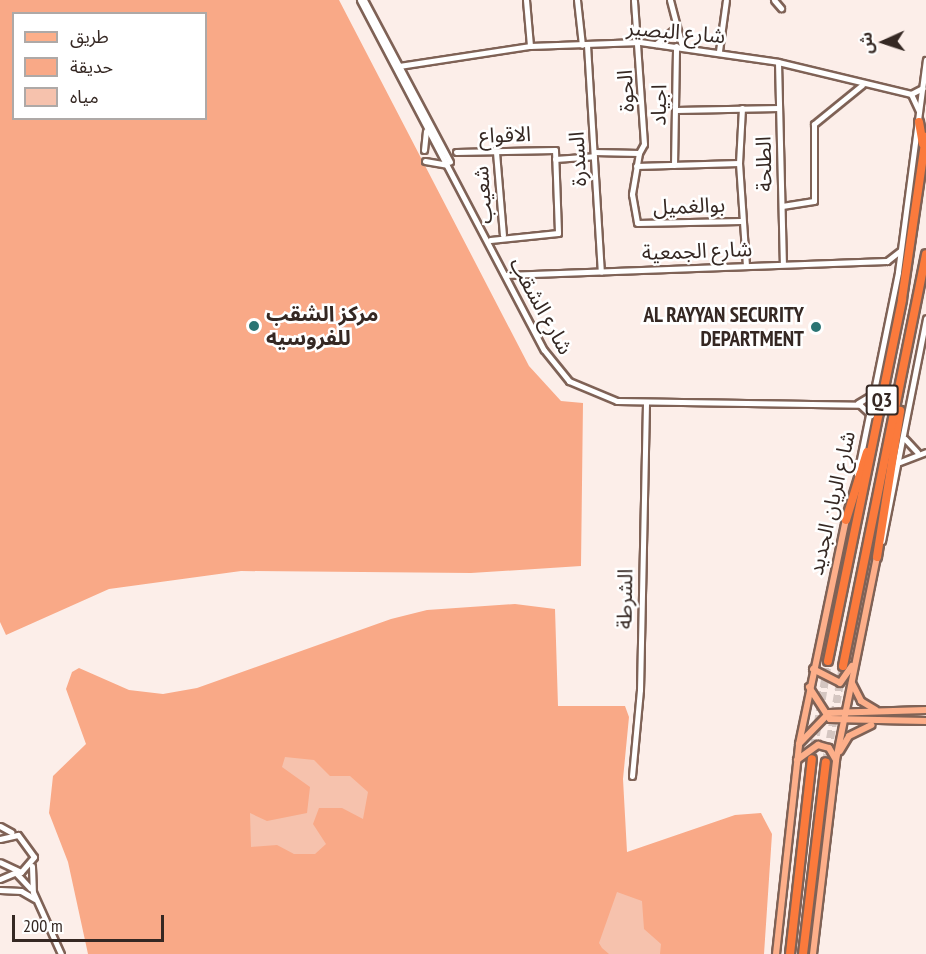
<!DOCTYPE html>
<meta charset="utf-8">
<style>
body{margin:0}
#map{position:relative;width:926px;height:954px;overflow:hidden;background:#fceee9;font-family:"PT Sans Narrow","Noto Sans Arabic",sans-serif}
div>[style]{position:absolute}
.green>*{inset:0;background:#f9a987}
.water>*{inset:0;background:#f6c2ad}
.highway-tunnel>*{height:8px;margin-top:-4px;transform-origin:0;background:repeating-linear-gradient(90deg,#d4c6c1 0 8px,transparent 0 12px)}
.roads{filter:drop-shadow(2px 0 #7f6256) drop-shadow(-2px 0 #7f6256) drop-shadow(0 2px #7f6256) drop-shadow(0 -2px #7f6256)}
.minor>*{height:5px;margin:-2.5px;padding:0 2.5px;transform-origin:2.5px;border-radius:2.5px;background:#fff}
.major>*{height:6px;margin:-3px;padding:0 3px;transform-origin:3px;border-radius:3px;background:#fdaf8a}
.highway>*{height:8px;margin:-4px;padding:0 4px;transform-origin:4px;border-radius:4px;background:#fb7a3c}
.dots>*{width:16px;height:16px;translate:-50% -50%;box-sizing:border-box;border:3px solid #fff;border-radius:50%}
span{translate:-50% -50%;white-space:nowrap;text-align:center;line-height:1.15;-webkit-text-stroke:5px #fff;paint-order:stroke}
.shield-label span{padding:2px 4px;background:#fff;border:2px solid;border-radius:4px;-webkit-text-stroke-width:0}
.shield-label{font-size:20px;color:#352823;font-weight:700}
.street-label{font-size:21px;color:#352823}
.poi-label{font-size:21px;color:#352823;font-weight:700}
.left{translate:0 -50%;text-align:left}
.right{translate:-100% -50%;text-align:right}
.legend{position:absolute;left:12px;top:12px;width:195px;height:108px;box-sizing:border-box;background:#fff;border:2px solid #aea9a7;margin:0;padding:8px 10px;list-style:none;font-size:18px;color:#352823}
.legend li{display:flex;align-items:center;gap:12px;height:30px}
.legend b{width:30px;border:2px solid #aea9a7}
.north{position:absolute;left:854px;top:12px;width:60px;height:60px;-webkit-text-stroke:4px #fff;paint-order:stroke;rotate:267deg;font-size:16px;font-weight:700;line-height:24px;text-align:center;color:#352823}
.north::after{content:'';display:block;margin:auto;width:21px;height:27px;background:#352823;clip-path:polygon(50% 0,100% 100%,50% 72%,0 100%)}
.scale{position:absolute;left:12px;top:915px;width:152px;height:27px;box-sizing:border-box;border:3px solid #352823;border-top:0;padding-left:8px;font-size:18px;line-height:21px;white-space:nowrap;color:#352823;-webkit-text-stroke:4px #fff;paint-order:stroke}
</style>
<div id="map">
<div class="green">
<i style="clip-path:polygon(evenodd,0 0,339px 0,529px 366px,561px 401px,583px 403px,581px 566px,471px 573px,241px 571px,109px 589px,6px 635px,0 622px,0 0,14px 14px,206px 14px,206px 118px,14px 118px,14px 14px)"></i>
<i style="clip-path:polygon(515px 604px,555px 609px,558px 706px,625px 706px,629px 717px,623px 779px,627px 852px,735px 815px,761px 813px,772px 834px,764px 954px,88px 954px,68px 862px,49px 813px,53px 776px,86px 744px,66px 689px,72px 672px,79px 668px,129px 690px,163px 694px,197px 688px,391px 619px,427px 610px)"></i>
</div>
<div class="water">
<i style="clip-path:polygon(285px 757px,314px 760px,330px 776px,350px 776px,368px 792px,363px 819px,342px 808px,319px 808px,313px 824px,326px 844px,315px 854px,294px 854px,277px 845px,251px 847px,250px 813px,267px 821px,307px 813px,310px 787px,282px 767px)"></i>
<i style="clip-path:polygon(617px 892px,642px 901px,644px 929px,661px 944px,660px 954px,609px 954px,602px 948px,599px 943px)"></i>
</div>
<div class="highway-tunnel">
<i style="left:812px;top:759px;width:99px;rotate:-80.7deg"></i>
<i style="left:826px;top:762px;width:97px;rotate:-80deg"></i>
</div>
<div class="roads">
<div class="minor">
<i style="left:360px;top:0;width:395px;rotate:62.3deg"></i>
<i style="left:544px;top:350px;width:40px;rotate:51deg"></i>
<i style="left:569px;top:381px;width:52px;rotate:22.6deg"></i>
<i style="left:617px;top:401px;width:243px;rotate:0.9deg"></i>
<i style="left:860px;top:405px;width:15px;rotate:42deg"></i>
<i style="left:364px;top:0;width:183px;rotate:62deg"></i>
<i style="left:526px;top:0;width:46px;rotate:85deg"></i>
<i style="left:577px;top:0;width:45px;rotate:83.7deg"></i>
<i style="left:670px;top:0;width:48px;rotate:75.4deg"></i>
<i style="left:774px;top:0;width:11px;rotate:49deg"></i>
<i style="left:656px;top:44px;width:26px;rotate:-39deg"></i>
<i style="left:587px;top:45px;width:227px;rotate:86.5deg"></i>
<i style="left:719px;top:51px;width:51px;rotate:-82.2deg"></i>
<i style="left:778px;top:62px;width:202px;rotate:88.6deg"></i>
<i style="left:399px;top:66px;width:133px;rotate:-8.7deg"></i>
<i style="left:530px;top:46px;width:110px;rotate:-2.1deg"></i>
<i style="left:640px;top:42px;width:139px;rotate:8.2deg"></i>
<i style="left:778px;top:62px;width:137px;rotate:13.5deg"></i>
<i style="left:911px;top:94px;width:13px;rotate:-27deg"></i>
<i style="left:911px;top:94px;width:19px;rotate:65deg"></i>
<i style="left:742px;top:108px;width:55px;rotate:93.1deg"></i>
<i style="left:739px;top:163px;width:103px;rotate:86.1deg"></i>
<i style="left:676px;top:110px;width:103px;rotate:-1.1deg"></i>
<i style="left:424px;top:150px;width:19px;rotate:-84deg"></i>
<i style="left:456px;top:152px;width:99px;rotate:-1.2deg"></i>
<i style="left:555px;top:150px;width:83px;rotate:87.9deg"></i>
<i style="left:558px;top:233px;width:68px;rotate:174.1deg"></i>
<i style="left:496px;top:152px;width:83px;rotate:85.2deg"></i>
<i style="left:594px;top:152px;width:45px;rotate:1.3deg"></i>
<i style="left:639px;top:153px;width:10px;rotate:-61deg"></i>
<i style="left:644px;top:144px;width:144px;rotate:-94deg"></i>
<i style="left:639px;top:153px;width:42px;rotate:99.7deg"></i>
<i style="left:632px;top:194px;width:29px;rotate:80deg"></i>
<i style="left:637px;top:223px;width:104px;rotate:-1.1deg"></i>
<i style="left:555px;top:159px;width:39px;rotate:-4deg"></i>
<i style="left:425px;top:161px;width:22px;rotate:10deg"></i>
<i style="left:674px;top:165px;width:119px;rotate:-89deg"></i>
<i style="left:636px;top:166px;width:103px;rotate:-1.7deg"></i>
<i style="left:782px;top:206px;width:32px;rotate:-9deg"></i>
<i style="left:814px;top:201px;width:77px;rotate:-90deg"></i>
<i style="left:814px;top:124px;width:62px;rotate:-39.1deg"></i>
<i style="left:505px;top:275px;width:382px;rotate:-2.1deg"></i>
<i style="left:887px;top:261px;width:16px;rotate:-38deg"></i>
<i style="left:858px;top:403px;width:21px;rotate:-31deg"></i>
<i style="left:905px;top:439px;width:18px;rotate:47deg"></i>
<i style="left:900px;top:462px;width:28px;rotate:-21deg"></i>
<i style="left:857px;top:474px;width:206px;rotate:-78.5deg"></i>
<i style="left:898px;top:272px;width:214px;rotate:-82.5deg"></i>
<i style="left:882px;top:541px;width:227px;rotate:-78.8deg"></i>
<i style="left:632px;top:776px;width:86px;rotate:-84.7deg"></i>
<i style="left:640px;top:690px;width:288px;rotate:-88.8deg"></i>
<i style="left:0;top:826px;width:13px;rotate:29deg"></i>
<i style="left:0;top:839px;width:18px;rotate:-13deg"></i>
<i style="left:18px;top:835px;width:27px;rotate:54deg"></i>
<i style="left:34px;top:857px;width:20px;rotate:131deg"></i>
<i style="left:21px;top:872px;width:23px;rotate:-155deg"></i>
<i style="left:32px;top:866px;width:26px;rotate:88deg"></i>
<i style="left:33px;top:892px;width:68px;rotate:65.7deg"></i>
<i style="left:16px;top:873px;width:21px;rotate:47deg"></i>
<i style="left:0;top:879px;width:15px;rotate:-23deg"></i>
<i style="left:0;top:890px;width:21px;rotate:3deg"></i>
<i style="left:21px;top:891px;width:16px;rotate:30deg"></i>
</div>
<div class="major">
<i style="left:813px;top:669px;width:30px;rotate:27deg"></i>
<i style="left:840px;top:683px;width:21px;rotate:-55deg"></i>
<i style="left:852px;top:683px;width:20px;rotate:63deg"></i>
<i style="left:861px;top:701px;width:17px;rotate:31deg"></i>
<i style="left:809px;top:687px;width:38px;rotate:57deg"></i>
<i style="left:830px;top:719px;width:96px;rotate:1.2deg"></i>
<i style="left:799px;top:744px;width:43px;rotate:-45.9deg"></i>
<i style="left:829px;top:713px;width:97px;rotate:-1.8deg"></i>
<i style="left:840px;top:751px;width:17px;rotate:-59deg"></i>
<i style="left:849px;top:736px;width:25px;rotate:-26deg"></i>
<i style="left:797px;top:760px;width:26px;rotate:-36deg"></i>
<i style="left:818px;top:745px;width:11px;rotate:15deg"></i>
<i style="left:829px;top:748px;width:14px;rotate:60deg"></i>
<i style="left:776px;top:954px;width:211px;rotate:-83.7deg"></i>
<i style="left:799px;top:744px;width:229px;rotate:-78.2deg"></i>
<i style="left:813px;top:954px;width:195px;rotate:-83.2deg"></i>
<i style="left:836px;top:760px;width:207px;rotate:-78.6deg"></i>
</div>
<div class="highway">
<i style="left:919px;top:122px;width:22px;rotate:80deg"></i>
<i style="left:846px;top:520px;width:71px;rotate:-72.8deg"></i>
<i style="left:877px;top:557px;width:148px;rotate:-81deg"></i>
<i style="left:828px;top:661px;width:369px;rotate:-78.4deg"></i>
<i style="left:902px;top:299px;width:164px;rotate:-81.6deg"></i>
<i style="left:843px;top:666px;width:420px;rotate:-78.6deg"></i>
<i style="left:790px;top:954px;width:196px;rotate:-83.6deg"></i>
<i style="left:803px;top:954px;width:193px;rotate:-83.2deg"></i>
</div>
</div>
<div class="dots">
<i style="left:254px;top:326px;background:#2a7473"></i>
<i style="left:816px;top:327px;background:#2a7473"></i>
</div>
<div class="shield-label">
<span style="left:882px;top:400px">Q3</span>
</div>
<div class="street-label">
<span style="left:676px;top:32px;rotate:5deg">شارع البصير</span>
<span style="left:626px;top:91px;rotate:-93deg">الحوة</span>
<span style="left:659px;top:105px;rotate:-89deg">اجياد</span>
<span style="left:505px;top:135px;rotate:-2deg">الاقواع</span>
<span style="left:578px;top:159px;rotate:-93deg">السدرة</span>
<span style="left:764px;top:164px;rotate:-91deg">الطلحة</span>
<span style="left:483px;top:195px;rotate:-94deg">شعيب</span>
<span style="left:689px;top:206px;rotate:-2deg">بوالغميل</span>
<span style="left:697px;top:251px;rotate:-2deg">شارع الجمعية</span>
<span style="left:541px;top:306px;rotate:61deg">شارع الشقب</span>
<span style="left:832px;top:503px;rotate:-77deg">شارع الريان الجديد</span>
<span style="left:625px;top:599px;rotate:-89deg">الشرطة</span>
</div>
<div class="poi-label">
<span class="left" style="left:266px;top:326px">مركز الشقب<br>للفروسيه</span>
<span class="right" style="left:804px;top:327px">AL RAYYAN SECURITY<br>DEPARTMENT</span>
</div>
<ul class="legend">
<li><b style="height:8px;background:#fdaf8a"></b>طريق</li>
<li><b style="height:16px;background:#f9a987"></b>حديقة</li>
<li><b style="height:16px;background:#f6c2ad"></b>مياه</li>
</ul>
<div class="north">ش</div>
<div class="scale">200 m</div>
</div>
